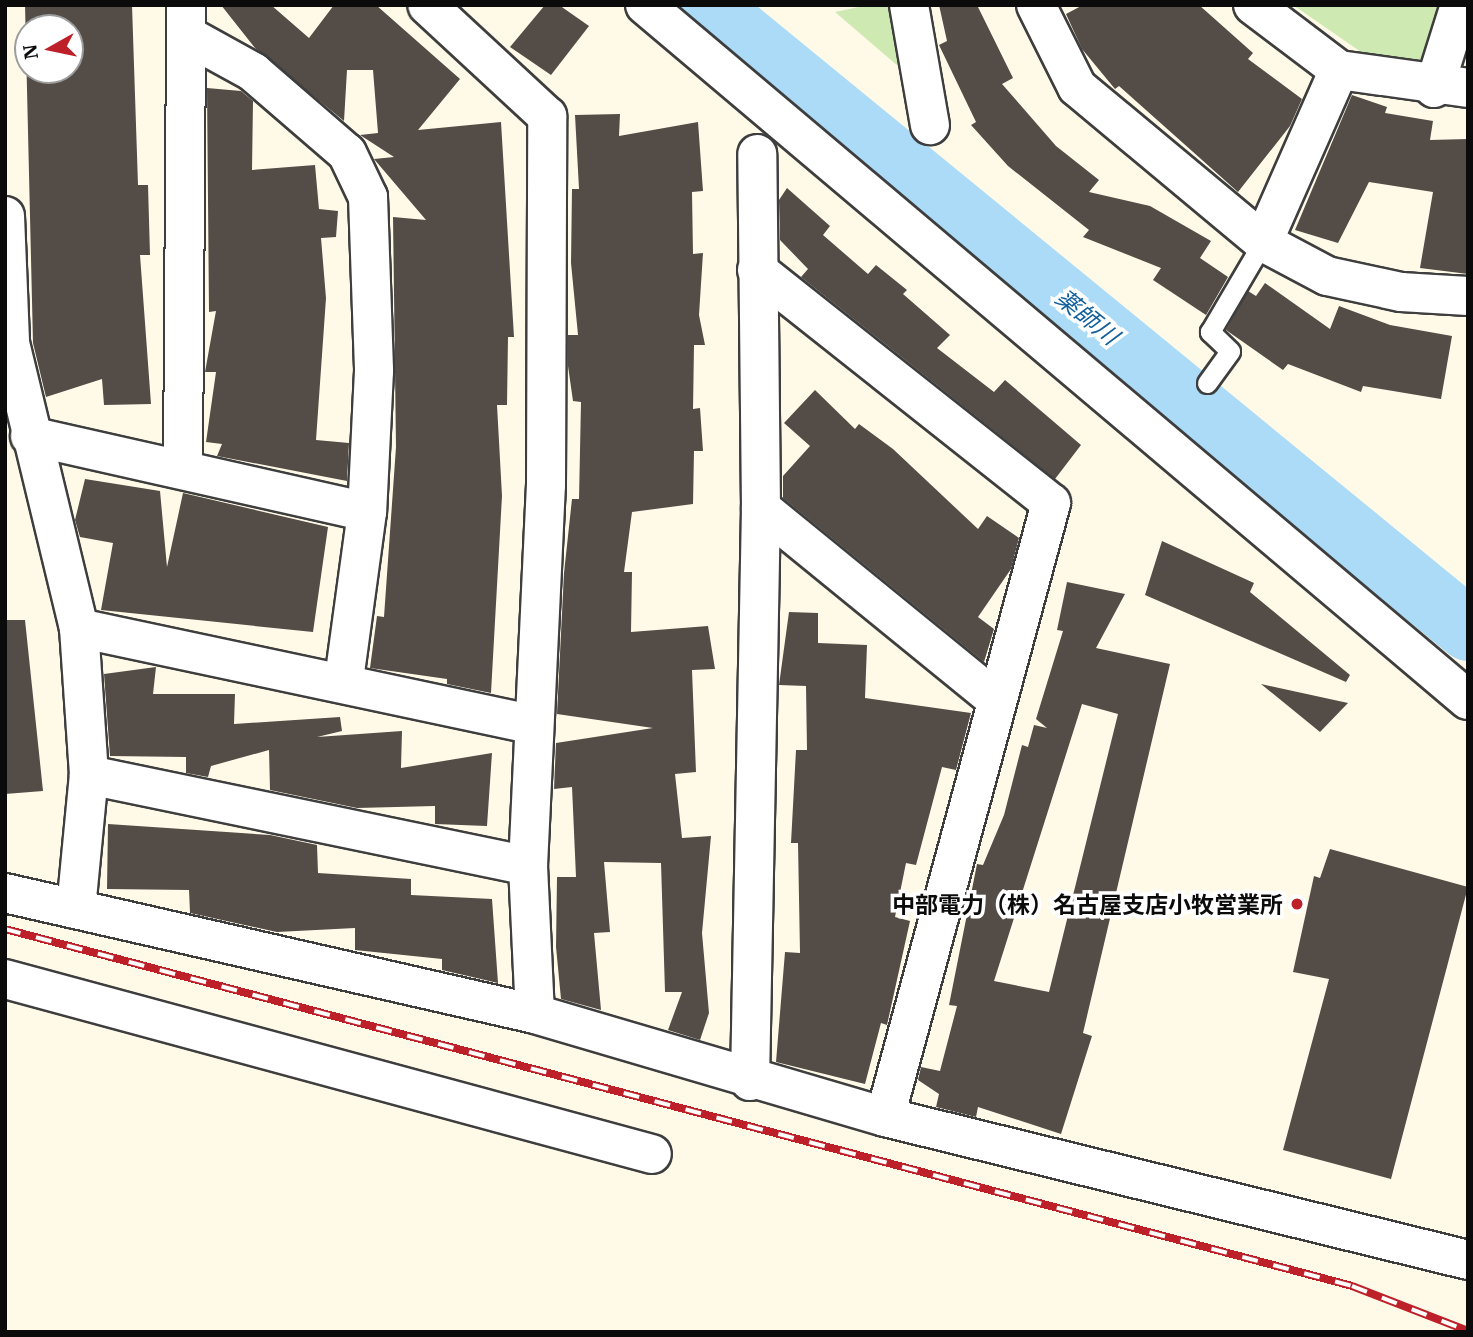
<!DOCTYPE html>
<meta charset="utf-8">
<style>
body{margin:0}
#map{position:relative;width:1473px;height:1337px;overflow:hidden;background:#fffae8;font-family:"IBM Plex Serif","Noto Sans JP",serif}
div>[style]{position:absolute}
.green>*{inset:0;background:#cfe9b2}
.river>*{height:63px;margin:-31.5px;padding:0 31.5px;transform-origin:31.5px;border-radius:31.5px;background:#acdbf7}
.building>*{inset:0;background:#534c47}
.roads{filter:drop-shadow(2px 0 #3e3e3e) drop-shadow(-2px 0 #3e3e3e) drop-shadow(0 2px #3e3e3e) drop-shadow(0 -2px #3e3e3e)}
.service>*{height:19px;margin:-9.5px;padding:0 9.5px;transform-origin:9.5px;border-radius:9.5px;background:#fff}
.minor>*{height:38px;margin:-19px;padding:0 19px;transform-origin:19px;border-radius:19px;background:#fff}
.rail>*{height:8px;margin-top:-4px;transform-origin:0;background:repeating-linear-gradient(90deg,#fff 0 16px,#bd2028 0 32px);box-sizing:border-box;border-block:2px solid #bd2028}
.dots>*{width:19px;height:19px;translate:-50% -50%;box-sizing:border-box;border:4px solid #fff;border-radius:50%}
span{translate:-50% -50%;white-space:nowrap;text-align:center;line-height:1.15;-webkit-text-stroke:7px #fff;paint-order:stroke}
.poi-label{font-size:23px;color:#0b0b0b;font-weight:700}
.right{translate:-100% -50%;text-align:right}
.water-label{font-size:24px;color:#12619e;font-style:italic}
.frame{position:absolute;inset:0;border:7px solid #0b0b0b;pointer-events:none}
.north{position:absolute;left:14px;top:14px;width:70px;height:70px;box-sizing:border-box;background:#fff;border:2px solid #9d9d9d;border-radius:50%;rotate:261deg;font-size:19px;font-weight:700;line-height:28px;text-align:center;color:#0b0b0b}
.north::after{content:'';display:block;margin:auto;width:24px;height:32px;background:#bd2028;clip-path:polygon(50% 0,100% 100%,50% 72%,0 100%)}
</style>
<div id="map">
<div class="green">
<i style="clip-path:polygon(868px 5px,909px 5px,906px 73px,835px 12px)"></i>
<i style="clip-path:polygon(1293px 5px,1439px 5px,1422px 64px,1361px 52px)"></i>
</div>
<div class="river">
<i style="left:706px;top:5px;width:985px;rotate:39.31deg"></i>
</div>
<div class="building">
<i style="clip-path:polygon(evenodd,25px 5px,132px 5px,138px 185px,148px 185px,150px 255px,140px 255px,151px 404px,104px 405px,102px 379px,46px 397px,33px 343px,25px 5px,28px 28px,70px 28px,70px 70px,28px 70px,28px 28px)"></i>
<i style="clip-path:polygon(221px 5px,271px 5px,309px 38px,334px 5px,376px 5px,460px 79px,418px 130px,501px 122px,514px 337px,508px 337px,507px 405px,497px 405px,502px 496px,491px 693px,447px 684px,447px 679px,370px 668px,377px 616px,384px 617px,396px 447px,393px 217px,426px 220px,374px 159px,394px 157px,360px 135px,378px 133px,373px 70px,347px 70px,344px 121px,255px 48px)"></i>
<i style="clip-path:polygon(545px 5px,559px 5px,589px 26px,551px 75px,510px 47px)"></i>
<i style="clip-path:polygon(939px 5px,977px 5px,1013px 78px,1002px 84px,1056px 146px,1099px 180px,1089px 192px,1150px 206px,1211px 241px,1200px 258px,1228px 277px,1206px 315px,1153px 280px,1161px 268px,1083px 237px,1089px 230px,1008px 166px,971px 125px,976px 122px,939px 45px,947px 41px)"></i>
<i style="clip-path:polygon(1083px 5px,1199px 5px,1253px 53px,1248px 59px,1302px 99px,1290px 126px,1238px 192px,1119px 86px,1115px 89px,1082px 49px,1066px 14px)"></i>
<i style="clip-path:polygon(207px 88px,241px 91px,253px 101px,252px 170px,315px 165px,319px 209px,338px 211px,336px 237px,321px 238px,326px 298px,316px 440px,349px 443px,347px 481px,217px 456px,222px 444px,206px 442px,216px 372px,205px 372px,216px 311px,209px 312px)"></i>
<i style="clip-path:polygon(1352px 95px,1387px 107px,1385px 113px,1433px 121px,1430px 140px,1468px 139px,1468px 274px,1420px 268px,1433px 192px,1369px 182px,1338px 243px,1295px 230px)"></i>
<i style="clip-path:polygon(620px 114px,619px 136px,698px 122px,703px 191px,692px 192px,693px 254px,703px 253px,699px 315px,705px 345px,694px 345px,693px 409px,700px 408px,703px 451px,694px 451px,693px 504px,632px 512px,624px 572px,632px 572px,631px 632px,708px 626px,715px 669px,692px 670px,696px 772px,675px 774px,682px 838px,711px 836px,702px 933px,709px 1013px,700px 1040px,668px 1030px,682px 992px,665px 992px,661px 863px,604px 862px,610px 932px,594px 933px,601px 1010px,561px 999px,556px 947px,557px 877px,576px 877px,572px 787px,554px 789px,556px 743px,653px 728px,557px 714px,564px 573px,572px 499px,579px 499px,581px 402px,573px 401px,568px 366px,568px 335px,578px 335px,571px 263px,572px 189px,579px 189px,575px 115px)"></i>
<i style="clip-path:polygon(787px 188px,830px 226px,823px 235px,868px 274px,876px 265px,907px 290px,903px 294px,950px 335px,937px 348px,994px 392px,1005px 380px,1081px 445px,1055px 479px,801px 277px,808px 269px,780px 240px,779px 200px)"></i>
<i style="clip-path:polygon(1265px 283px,1330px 329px,1339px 306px,1390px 325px,1452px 336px,1441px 399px,1363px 386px,1361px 392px,1288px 364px,1283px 370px,1226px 330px,1248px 291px,1256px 296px)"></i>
<i style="clip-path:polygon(815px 390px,855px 429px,859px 424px,893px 449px,978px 529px,987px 516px,1019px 538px,1011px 569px,978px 617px,994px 629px,984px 662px,783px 498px,783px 476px,810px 446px,784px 423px)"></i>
<i style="clip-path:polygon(85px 479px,160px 491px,167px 567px,183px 493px,328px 527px,313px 632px,101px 610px,113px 543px,80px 537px,75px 520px)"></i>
<i style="clip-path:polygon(1162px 541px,1254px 583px,1250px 592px,1350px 675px,1346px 682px,1145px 595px)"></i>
<i style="clip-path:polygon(evenodd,1067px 582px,1125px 594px,1096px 648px,1170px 664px,1083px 1033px,1092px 1036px,1061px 1134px,978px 1107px,976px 1117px,936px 1107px,939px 1094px,918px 1080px,921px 1067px,940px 1071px,957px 1006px,949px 1005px,977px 864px,983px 865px,1004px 815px,1022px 745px,1028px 747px,1034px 725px,1047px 728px,1036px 719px,1063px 631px,1057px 630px,1067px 582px,1082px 704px,1118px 714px,1049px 992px,994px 981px,1082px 704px)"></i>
<i style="clip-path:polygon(789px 612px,818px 613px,818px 643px,867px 645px,865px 698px,971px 713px,956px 770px,942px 767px,916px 865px,906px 863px,895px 917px,910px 921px,887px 1025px,881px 1023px,865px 1084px,776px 1062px,785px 952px,800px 953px,798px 843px,791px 843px,796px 750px,807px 750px,806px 686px,779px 685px)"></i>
<i style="clip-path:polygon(5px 620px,25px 620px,43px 791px,5px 794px)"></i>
<i style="clip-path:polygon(156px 667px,153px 694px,235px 694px,234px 724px,340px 717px,342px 731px,317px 737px,402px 731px,401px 768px,492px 753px,487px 826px,435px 824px,435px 806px,357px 808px,270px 790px,269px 750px,211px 766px,208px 777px,186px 773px,186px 757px,110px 756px,104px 674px)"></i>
<i style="clip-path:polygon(1261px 684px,1348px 703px,1320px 732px)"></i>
<i style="clip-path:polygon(108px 824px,270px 835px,317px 845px,318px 873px,411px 879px,411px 895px,492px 899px,498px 983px,442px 970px,442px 959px,355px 950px,355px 928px,277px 932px,190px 913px,189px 890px,107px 889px)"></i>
<i style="clip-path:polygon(1330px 849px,1468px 887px,1391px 1179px,1283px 1150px,1329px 979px,1293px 972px,1314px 876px,1320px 878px)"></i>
</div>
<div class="roads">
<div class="service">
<i style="left:1207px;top:383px;width:39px;rotate:-54deg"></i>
<i style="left:1230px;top:351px;width:28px;rotate:-136deg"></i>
<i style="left:1210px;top:332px;width:104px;rotate:-59.5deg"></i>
</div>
<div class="minor">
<i style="left:645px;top:5px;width:1077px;rotate:40.18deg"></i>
<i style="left:909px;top:5px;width:122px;rotate:80.1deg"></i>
<i style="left:1036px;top:5px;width:92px;rotate:63.4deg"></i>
<i style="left:1077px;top:87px;width:242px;rotate:39.8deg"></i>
<i style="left:1263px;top:242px;width:72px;rotate:28deg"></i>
<i style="left:1327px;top:276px;width:76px;rotate:12.2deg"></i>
<i style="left:1401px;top:292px;width:67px;rotate:3.4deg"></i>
<i style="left:1253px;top:5px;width:108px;rotate:37.1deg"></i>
<i style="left:1339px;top:70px;width:130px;rotate:7.9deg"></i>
<i style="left:186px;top:35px;width:77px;rotate:28.9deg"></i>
<i style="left:253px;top:72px;width:124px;rotate:40.8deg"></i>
<i style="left:347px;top:153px;width:49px;rotate:64.5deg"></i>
<i style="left:368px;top:197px;width:174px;rotate:88deg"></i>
<i style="left:374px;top:371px;width:141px;rotate:92.8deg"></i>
<i style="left:367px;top:512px;width:170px;rotate:97.8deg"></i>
<i style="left:1434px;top:88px;width:87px;rotate:-72.6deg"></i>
<i style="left:5px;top:216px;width:127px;rotate:87.7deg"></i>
<i style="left:10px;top:343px;width:293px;rotate:76.4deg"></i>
<i style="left:79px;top:628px;width:147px;rotate:86.1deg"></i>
<i style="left:89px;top:775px;width:448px;rotate:11.7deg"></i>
<i style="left:528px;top:866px;width:381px;rotate:-87.3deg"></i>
<i style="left:546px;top:485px;width:369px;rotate:-89.8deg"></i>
<i style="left:547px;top:116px;width:163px;rotate:-137.2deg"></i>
<i style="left:1263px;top:242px;width:188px;rotate:-66.2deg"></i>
<i style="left:757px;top:270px;width:375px;rotate:38.4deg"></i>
<i style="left:1051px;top:503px;width:636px;rotate:105.13deg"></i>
<i style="left:30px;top:436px;width:345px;rotate:12.7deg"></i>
<i style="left:183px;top:466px;width:461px;rotate:-89.6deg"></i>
<i style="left:761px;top:508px;width:302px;rotate:39.2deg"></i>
<i style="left:79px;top:628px;width:461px;rotate:12deg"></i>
<i style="left:528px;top:866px;width:148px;rotate:87.3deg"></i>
<i style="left:5px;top:893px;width:544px;rotate:12.86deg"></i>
<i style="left:535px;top:1014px;width:365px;rotate:16.4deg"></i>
<i style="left:885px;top:1117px;width:600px;rotate:13.78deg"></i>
<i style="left:76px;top:909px;width:135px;rotate:-84.5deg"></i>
<i style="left:5px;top:979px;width:670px;rotate:15.14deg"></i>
<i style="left:750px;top:1081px;width:573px;rotate:-88.9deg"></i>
<i style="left:761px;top:508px;width:354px;rotate:-90.6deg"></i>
</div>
</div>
<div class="rail">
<i style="left:5px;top:929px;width:1394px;rotate:14.84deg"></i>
<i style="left:1352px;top:1286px;width:124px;rotate:21.2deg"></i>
</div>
<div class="dots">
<i style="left:1297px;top:904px;background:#bd2028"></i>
</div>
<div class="poi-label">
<span class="right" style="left:1283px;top:904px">中部電力（株）名古屋支店小牧営業所</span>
</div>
<div class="water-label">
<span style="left:1087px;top:317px;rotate:39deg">薬師川</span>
</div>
<div class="frame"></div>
<div class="north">N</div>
</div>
